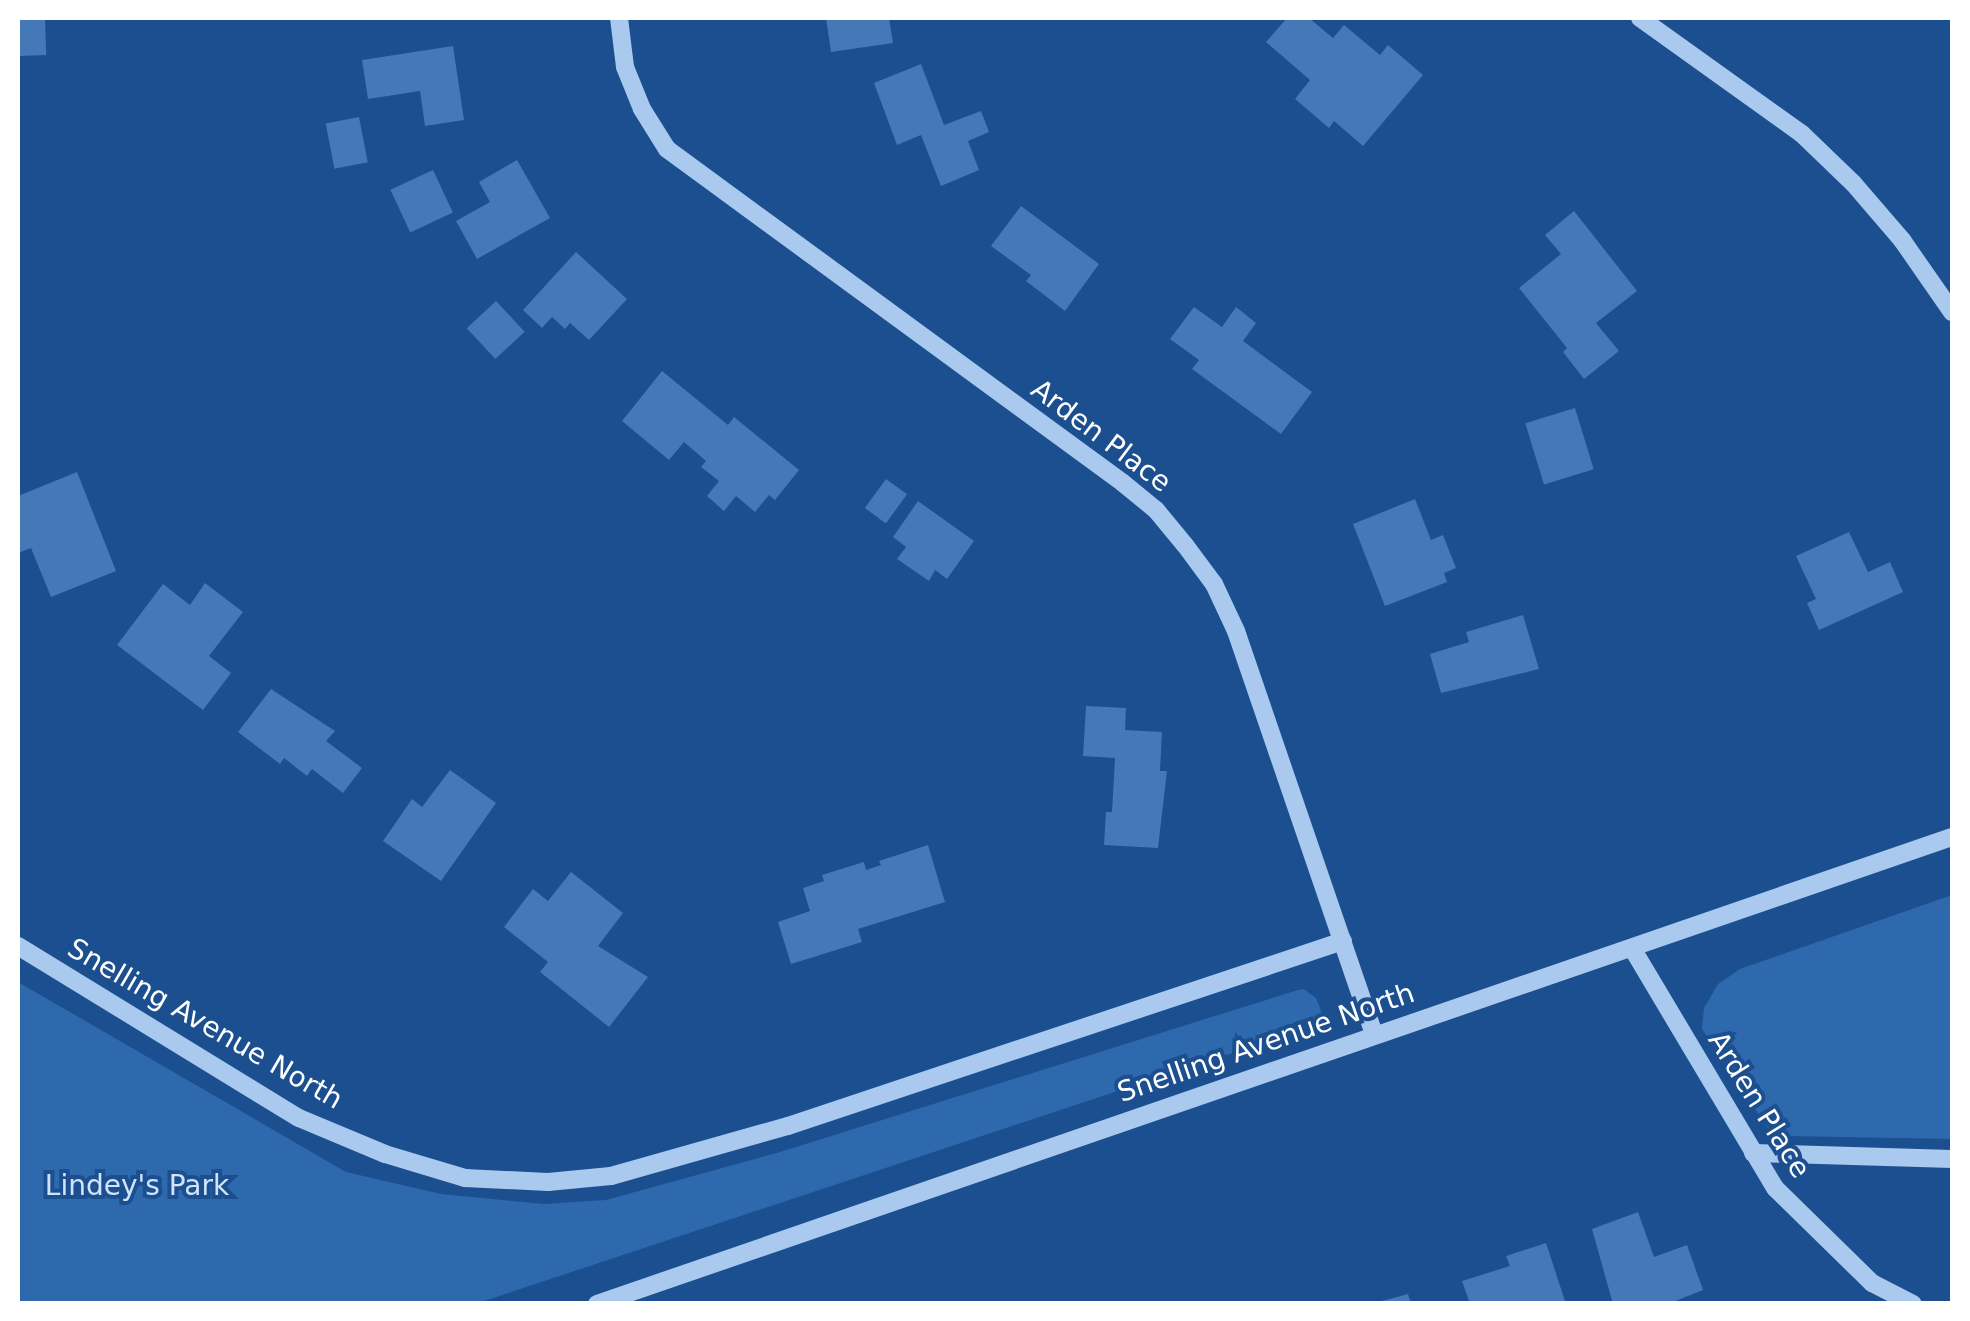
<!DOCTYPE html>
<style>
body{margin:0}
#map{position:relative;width:1970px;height:1321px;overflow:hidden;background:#1b4f8f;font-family:"DejaVu Sans",sans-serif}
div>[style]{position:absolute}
.green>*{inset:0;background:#2e69ad}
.building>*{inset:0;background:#4478b7;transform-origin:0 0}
.minor>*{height:18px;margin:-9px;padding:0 9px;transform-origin:9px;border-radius:9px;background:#a9c9ee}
span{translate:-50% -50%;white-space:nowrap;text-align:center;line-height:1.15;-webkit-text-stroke:8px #1b4f8f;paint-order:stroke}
.street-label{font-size:28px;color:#fff}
.park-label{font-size:28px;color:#cfe3fa}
.frame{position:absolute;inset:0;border:20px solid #fff;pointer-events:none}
</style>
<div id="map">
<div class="green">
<i style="clip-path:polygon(1952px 895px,1952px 1139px,1786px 1136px,1767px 1127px,1702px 1029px,1704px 1008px,1718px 984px,1740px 969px)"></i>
<i style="clip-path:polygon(18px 982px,346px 1172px,441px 1194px,544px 1204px,606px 1200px,780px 1152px,1298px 990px,1304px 989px,1316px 998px,1323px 1016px,1314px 1026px,478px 1303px,18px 1304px)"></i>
</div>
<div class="building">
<i style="clip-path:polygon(826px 18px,889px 18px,893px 43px,831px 52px)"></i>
<i style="clip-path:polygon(1287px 18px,1309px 18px,1333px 38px,1344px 25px,1380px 55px,1388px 45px,1423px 75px,1363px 146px,1334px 121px,1329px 128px,1295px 99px,1310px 80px,1266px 42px)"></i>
<i style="left:45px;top:19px;width:36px;height:27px;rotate:88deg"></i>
<i style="clip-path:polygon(453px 46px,464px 120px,425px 126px,420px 91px,368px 99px,362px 60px)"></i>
<i style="clip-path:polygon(921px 64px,944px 125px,981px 111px,989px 132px,968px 141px,979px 170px,941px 186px,921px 135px,897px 145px,874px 83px)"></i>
<i style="left:359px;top:117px;width:46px;height:34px;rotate:79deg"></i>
<i style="clip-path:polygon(517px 160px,550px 218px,477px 259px,456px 221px,490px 202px,479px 182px)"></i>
<i style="left:433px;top:170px;width:47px;height:47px;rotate:65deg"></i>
<i style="clip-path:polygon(1021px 206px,1099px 264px,1065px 311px,1026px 281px,1031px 275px,991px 246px)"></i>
<i style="clip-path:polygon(1574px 211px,1637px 291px,1596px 323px,1619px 351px,1584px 379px,1563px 352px,1567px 348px,1519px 288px,1561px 254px,1545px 235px)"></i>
<i style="clip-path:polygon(576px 252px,627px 299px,589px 340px,570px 323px,565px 329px,552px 317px,542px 328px,523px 310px)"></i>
<i style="left:496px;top:301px;width:42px;height:40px;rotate:47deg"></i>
<i style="clip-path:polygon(1194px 307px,1222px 327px,1236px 307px,1256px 323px,1243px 341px,1312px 392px,1281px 434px,1192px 369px,1199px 360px,1170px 339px)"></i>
<i style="clip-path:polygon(662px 371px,728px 425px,734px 417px,799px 470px,775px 500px,769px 495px,755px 512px,736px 496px,724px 511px,707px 496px,719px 481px,701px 467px,706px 461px,684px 442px,669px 460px,622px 421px)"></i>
<i style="left:1575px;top:408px;width:64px;height:52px;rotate:73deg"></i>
<i style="clip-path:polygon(77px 472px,116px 571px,51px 597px,31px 548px,18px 553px,18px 496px)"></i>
<i style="left:886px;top:479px;width:26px;height:36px;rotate:36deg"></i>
<i style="clip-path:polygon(1415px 499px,1431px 540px,1443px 535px,1456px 568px,1444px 573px,1447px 582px,1385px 606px,1353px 524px)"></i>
<i style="clip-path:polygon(918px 501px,974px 541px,947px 579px,935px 570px,929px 581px,897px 559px,906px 547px,893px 537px)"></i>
<i style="clip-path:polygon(1849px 532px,1868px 572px,1890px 562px,1903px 592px,1819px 630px,1807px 603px,1816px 599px,1796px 556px)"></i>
<i style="clip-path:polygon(205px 583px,243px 612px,209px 656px,231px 673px,203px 710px,117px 645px,163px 584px,190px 605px)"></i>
<i style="clip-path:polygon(1523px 615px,1539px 669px,1441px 693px,1430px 654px,1469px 642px,1466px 632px)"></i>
<i style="clip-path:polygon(271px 689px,335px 731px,326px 741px,362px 768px,343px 793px,312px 769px,307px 776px,284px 758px,280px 764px,238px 732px)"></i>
<i style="clip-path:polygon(1086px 706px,1126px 708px,1125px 730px,1162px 732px,1160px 771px,1167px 771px,1158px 848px,1104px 845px,1106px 812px,1112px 812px,1115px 758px,1083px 756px)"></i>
<i style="clip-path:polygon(450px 770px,496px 803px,441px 881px,383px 841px,412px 799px,422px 807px)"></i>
<i style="clip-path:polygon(928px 845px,945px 902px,858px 929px,862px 942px,791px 964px,778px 922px,810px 911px,803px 888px,824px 881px,822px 875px,864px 862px,866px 870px,881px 865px,879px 861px)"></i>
<i style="clip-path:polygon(571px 872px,623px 913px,598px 946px,648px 977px,609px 1027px,540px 972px,548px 962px,504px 927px,533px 889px,548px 901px)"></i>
<i style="clip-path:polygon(1638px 1212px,1654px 1257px,1687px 1245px,1703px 1290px,1668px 1304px,1613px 1304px,1592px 1229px)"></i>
<i style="clip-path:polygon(1546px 1243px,1566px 1304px,1470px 1304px,1462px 1281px,1510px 1266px,1506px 1256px)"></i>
<i style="clip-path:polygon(1408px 1294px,1411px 1304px,1378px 1304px,1378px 1302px)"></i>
</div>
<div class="minor">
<i style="left:619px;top:18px;width:49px;rotate:83deg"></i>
<i style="left:625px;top:67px;width:45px;rotate:68deg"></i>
<i style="left:642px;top:109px;width:47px;rotate:58deg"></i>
<i style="left:667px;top:149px;width:565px;rotate:36.22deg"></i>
<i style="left:1123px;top:483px;width:43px;rotate:39.3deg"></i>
<i style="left:1156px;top:510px;width:45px;rotate:50.4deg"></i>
<i style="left:1185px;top:545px;width:49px;rotate:53.4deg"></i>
<i style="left:1214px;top:584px;width:52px;rotate:64.9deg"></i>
<i style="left:1236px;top:631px;width:427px;rotate:71.1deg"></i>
<i style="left:1640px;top:18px;width:199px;rotate:35.6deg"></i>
<i style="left:1802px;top:134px;width:71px;rotate:43.9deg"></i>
<i style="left:1853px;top:183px;width:75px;rotate:49.3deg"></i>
<i style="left:1902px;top:240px;width:88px;rotate:55.2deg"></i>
<i style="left:18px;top:946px;width:329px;rotate:31.5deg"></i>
<i style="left:299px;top:1118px;width:93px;rotate:22.7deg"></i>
<i style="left:385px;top:1154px;width:84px;rotate:16.7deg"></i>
<i style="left:465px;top:1178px;width:83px;rotate:2.8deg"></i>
<i style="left:548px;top:1182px;width:63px;rotate:-5.4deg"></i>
<i style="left:611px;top:1176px;width:184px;rotate:-15.8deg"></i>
<i style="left:788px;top:1126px;width:585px;rotate:-18.43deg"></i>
<i style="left:1632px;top:948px;width:279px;rotate:59.2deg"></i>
<i style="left:1775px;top:1188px;width:136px;rotate:44.4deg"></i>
<i style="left:1872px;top:1283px;width:46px;rotate:27.1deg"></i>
<i style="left:1753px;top:1153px;width:199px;rotate:1.7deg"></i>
<i style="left:597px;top:1304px;width:1433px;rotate:-19.02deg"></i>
</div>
<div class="street-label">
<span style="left:1101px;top:436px;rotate:37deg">Arden Place</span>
<span style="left:205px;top:1024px;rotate:30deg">Snelling Avenue North</span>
<span style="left:1266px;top:1043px;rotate:-19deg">Snelling Avenue North</span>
<span style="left:1759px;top:1105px;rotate:58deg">Arden Place</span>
</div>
<div class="park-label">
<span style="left:137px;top:1186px">Lindey's Park</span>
</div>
<div class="frame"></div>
</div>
